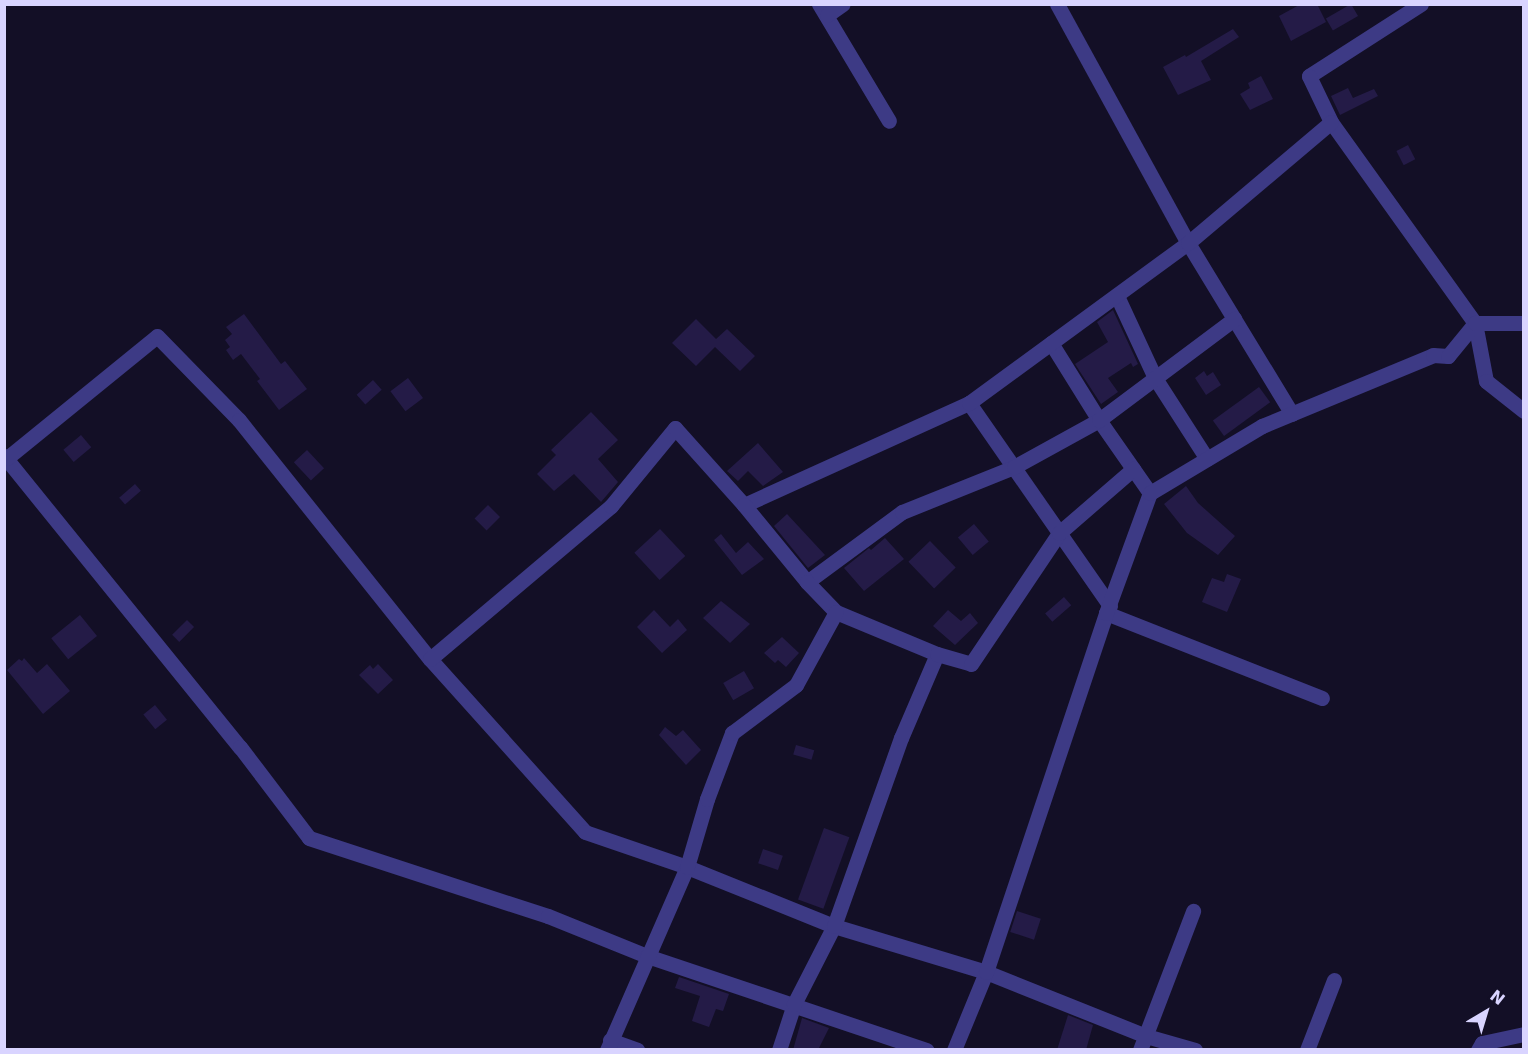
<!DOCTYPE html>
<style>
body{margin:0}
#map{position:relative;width:1528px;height:1054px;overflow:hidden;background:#130f26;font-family:"DejaVu Sans",sans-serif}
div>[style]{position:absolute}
.building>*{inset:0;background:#241b47;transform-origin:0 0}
.minor>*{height:15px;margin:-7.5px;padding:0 7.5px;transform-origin:7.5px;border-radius:7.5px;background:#3d3a85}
span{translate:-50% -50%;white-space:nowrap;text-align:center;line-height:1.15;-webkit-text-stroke:6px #130f26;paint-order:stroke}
.frame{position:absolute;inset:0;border:6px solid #d9d4ff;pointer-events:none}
.north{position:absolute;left:1456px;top:982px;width:60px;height:60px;-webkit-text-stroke:4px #130f26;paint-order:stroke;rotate:38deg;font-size:16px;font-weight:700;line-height:24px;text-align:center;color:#d9d4ff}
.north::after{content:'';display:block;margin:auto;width:21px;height:27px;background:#d9d4ff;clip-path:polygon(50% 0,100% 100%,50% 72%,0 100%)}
</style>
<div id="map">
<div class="building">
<i style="clip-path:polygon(1301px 4px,1317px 4px,1326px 22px,1291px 41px,1279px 16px)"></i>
<i style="left:1351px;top:4px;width:14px;height:29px;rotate:60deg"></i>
<i style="clip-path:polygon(1233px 29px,1239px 37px,1201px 61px,1211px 80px,1178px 95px,1163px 67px,1185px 55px,1186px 57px)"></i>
<i style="clip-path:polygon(1261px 76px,1273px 99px,1250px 110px,1240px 94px,1250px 88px,1248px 83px)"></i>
<i style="clip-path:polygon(1348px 88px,1353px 98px,1374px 89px,1378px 96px,1340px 115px,1331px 96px)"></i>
<i style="left:1408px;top:145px;width:16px;height:13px;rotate:63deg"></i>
<i style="clip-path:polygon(1113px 310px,1138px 364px,1133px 367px,1131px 363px,1108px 378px,1118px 392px,1101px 404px,1075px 364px,1108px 342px,1097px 322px)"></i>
<i style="clip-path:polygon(244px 314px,281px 364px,285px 361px,307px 389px,279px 410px,257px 381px,260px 379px,241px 354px,233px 360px,226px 350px,230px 347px,225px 340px,232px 334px,226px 327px)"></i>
<i style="clip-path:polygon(696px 319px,716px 339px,727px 329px,755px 356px,740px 371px,715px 347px,696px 366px,672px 343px)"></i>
<i style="clip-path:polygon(1204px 371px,1207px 376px,1213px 372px,1221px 385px,1206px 395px,1195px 378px)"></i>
<i style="left:408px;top:378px;width:25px;height:22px;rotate:53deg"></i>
<i style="left:373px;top:380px;width:13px;height:22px;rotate:48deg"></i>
<i style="left:1259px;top:387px;width:19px;height:57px;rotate:54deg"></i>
<i style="clip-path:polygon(591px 412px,618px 440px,598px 459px,618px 482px,601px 502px,574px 474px,554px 491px,537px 474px,556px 455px,551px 450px)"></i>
<i style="left:81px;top:435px;width:16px;height:23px;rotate:50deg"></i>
<i style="clip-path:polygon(758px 443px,783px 472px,763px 486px,748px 471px,738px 481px,727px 471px)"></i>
<i style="left:307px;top:450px;width:25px;height:18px;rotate:47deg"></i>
<i style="left:135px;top:484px;width:9px;height:21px;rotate:49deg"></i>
<i style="clip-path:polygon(1186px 486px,1198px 503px,1235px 536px,1218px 555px,1187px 533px,1164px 504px)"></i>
<i style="left:488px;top:505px;width:17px;height:19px;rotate:45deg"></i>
<i style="clip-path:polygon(787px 514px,825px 555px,808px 568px,774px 526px)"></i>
<i style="left:974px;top:524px;width:23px;height:21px;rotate:50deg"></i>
<i style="left:660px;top:529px;width:37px;height:35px;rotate:47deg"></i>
<i style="clip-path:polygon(721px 534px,736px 553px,748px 542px,764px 559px,742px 575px,714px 540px)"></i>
<i style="clip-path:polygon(885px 538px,904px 559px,864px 591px,844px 568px,869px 548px,871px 550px)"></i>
<i style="left:930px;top:541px;width:37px;height:30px;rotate:46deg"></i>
<i style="clip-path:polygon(1227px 574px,1241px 579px,1227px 612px,1202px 602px,1212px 578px,1224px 582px)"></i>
<i style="left:1064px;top:597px;width:11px;height:25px;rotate:49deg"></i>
<i style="clip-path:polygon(721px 601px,750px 624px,730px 643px,703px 618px)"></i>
<i style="clip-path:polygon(654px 610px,670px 627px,678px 619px,687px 630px,662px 653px,637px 627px)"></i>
<i style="clip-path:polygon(948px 610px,961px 621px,970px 613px,978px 623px,955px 645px,933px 626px)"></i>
<i style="left:80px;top:615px;width:27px;height:37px;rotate:51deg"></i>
<i style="left:187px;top:620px;width:10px;height:21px;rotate:45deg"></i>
<i style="clip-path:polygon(782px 637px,799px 653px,786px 667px,778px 660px,775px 663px,764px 653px)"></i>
<i style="clip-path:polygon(24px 658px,37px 673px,47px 664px,70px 691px,43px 714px,7px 670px,19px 659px,22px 661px)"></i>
<i style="clip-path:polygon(378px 664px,393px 680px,378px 694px,359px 675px,370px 665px,373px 669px)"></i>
<i style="left:744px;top:671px;width:20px;height:24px;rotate:60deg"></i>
<i style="left:155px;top:705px;width:19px;height:15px;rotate:51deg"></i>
<i style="clip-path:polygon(665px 727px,676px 736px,683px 730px,701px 750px,686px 765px,659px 735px)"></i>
<i style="left:796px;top:745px;width:19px;height:10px;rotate:16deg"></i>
<i style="left:824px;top:828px;width:27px;height:76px;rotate:20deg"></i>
<i style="left:763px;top:849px;width:21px;height:15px;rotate:19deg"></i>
<i style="left:1017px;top:911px;width:25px;height:22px;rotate:18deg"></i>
<i style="clip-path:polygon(679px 977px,729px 994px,723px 1011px,716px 1009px,709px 1027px,692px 1021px,700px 996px,675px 988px)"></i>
<i style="clip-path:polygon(1068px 1015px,1093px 1025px,1086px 1050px,1057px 1050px)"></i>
<i style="clip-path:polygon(802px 1018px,829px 1028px,818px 1050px,793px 1050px)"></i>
</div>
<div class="minor">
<i style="left:819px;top:4px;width:136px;rotate:59.1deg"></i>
<i style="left:1057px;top:4px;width:273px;rotate:61.3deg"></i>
<i style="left:1188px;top:243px;width:200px;rotate:58.7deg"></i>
<i style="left:1421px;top:4px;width:133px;rotate:147.3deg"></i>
<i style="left:1309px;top:76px;width:51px;rotate:64.4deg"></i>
<i style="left:1331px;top:122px;width:247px;rotate:54.4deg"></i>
<i style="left:1475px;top:323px;width:59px;rotate:79.3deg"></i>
<i style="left:1486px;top:381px;width:48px;rotate:38.3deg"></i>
<i style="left:827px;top:15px;width:19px;rotate:-35deg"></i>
<i style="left:1117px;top:296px;width:90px;rotate:65.1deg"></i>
<i style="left:1155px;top:378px;width:96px;rotate:57.3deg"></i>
<i style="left:1051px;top:343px;width:91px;rotate:58.1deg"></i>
<i style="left:1099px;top:420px;width:89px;rotate:55.1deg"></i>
<i style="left:969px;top:403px;width:247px;rotate:55.2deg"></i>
<i style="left:4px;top:456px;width:375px;rotate:51deg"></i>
<i style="left:240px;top:747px;width:114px;rotate:52.8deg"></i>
<i style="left:309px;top:838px;width:251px;rotate:18.1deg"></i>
<i style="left:548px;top:916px;width:107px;rotate:22deg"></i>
<i style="left:647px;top:956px;width:295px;rotate:18.6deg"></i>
<i style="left:7px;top:458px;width:193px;rotate:-39.1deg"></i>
<i style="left:157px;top:336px;width:117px;rotate:45.7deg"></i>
<i style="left:239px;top:420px;width:306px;rotate:51.4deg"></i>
<i style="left:430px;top:659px;width:232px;rotate:48.1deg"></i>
<i style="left:585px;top:832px;width:108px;rotate:18.9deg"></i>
<i style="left:687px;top:867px;width:158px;rotate:21.9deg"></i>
<i style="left:834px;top:926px;width:159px;rotate:16.8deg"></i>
<i style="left:986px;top:972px;width:172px;rotate:21.8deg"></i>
<i style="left:1146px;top:1036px;width:51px;rotate:15.9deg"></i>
<i style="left:744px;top:505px;width:247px;rotate:-24.4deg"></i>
<i style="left:969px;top:403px;width:271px;rotate:-36.2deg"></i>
<i style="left:1188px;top:243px;width:187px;rotate:-40.2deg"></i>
<i style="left:807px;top:582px;width:118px;rotate:-36.4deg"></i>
<i style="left:902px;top:512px;width:121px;rotate:-21.9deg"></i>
<i style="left:1014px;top:467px;width:97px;rotate:-28.9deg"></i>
<i style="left:1099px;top:420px;width:169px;rotate:-36.8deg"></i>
<i style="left:1106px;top:613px;width:232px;rotate:21.5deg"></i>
<i style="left:430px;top:659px;width:237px;rotate:-40.2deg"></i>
<i style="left:611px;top:506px;width:101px;rotate:-50.6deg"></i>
<i style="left:675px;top:428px;width:103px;rotate:48.1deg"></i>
<i style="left:744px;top:505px;width:99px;rotate:50.7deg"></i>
<i style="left:807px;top:582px;width:42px;rotate:46deg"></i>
<i style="left:836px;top:612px;width:109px;rotate:22.6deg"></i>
<i style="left:610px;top:1040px;width:29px;rotate:20deg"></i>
<i style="left:607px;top:1050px;width:200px;rotate:-66.4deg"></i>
<i style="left:687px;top:867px;width:71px;rotate:-73.6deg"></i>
<i style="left:707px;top:799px;width:71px;rotate:-69.3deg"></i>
<i style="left:732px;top:733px;width:80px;rotate:-36.9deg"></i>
<i style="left:796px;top:685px;width:83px;rotate:-61.3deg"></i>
<i style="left:779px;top:1050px;width:48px;rotate:-71.9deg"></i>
<i style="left:794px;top:1004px;width:88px;rotate:-62.9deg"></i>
<i style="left:834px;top:926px;width:200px;rotate:-70.4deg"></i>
<i style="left:901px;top:738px;width:91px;rotate:-66.8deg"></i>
<i style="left:937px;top:654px;width:35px;rotate:16deg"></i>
<i style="left:971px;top:664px;width:158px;rotate:-56.1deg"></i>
<i style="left:1059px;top:533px;width:98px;rotate:-40.9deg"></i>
<i style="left:954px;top:1050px;width:84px;rotate:-67.7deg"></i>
<i style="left:986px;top:972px;width:379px;rotate:-71.5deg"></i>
<i style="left:1106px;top:613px;width:128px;rotate:-69.9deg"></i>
<i style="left:1150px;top:493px;width:131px;rotate:-30.9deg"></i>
<i style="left:1262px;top:426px;width:185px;rotate:-22.5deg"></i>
<i style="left:1433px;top:355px;width:15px;rotate:4deg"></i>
<i style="left:1448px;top:356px;width:43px;rotate:-50.7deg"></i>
<i style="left:1475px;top:323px;width:49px"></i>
<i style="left:1140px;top:1050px;width:149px;rotate:-69.1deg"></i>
<i style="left:1307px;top:1050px;width:75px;rotate:-68.9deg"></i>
<i style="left:1478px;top:1050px;width:8px;rotate:-60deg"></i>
<i style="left:1482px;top:1043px;width:43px;rotate:-12.1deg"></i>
</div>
<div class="frame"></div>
<div class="north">N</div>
</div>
